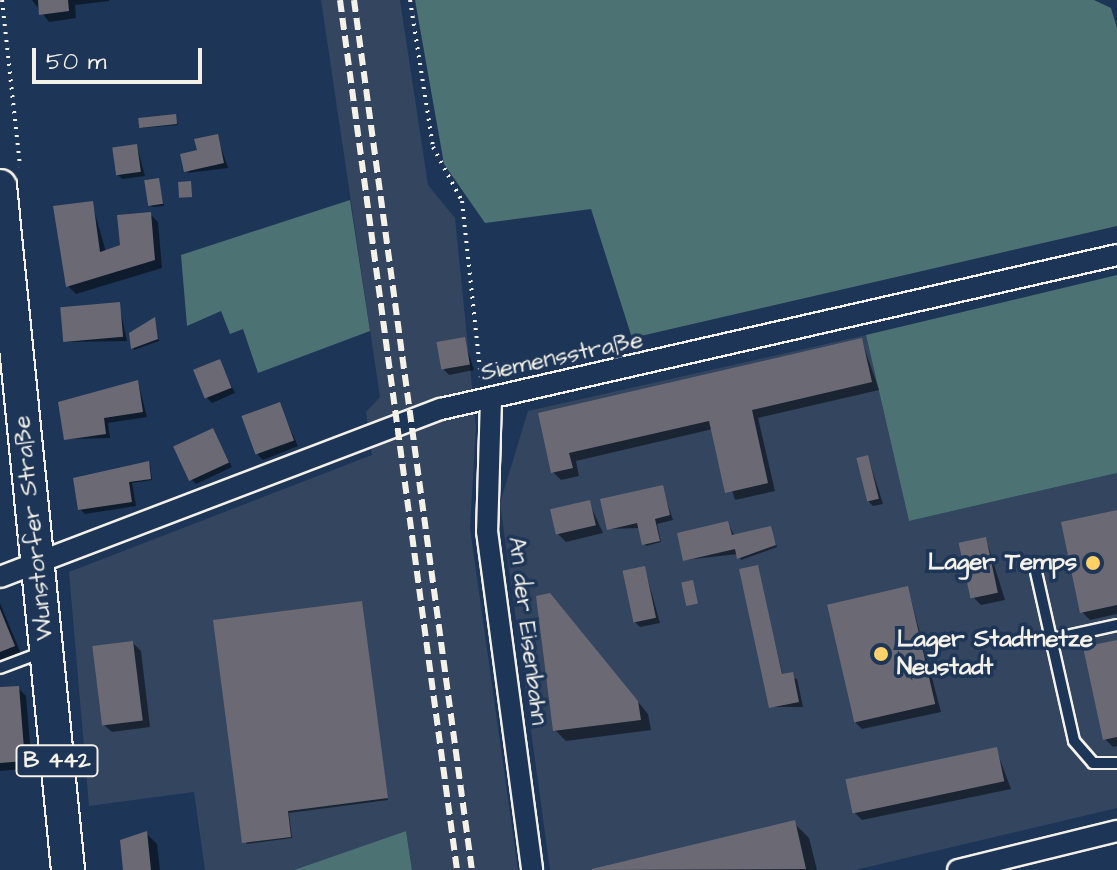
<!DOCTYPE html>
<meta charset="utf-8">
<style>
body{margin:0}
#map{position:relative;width:1117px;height:870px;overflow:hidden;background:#1d3557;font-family:"Architects Daughter",sans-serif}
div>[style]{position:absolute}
.built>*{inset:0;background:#344560}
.green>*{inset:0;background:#4d7274}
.shadow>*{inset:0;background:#0007}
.building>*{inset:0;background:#6b6a74;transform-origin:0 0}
.path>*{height:4px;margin-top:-2px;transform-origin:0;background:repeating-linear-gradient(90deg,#f4f1e8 0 2px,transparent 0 8px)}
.roads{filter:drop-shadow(2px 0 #f4f1e8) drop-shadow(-2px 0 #f4f1e8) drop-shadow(0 2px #f4f1e8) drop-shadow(0 -2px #f4f1e8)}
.lane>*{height:10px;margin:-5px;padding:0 5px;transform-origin:5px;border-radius:5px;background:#1d3557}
.street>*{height:20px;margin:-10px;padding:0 10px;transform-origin:10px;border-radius:10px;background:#1d3557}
.primary>*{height:32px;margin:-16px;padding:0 16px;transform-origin:16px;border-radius:16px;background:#1d3557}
.rail>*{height:6px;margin-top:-3px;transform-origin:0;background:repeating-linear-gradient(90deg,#f4f1e8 0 12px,transparent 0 18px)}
.dots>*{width:22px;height:22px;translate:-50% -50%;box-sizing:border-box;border:4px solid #1d3557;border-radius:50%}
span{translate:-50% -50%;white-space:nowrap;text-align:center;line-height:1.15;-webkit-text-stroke:7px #1d3557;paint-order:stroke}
.shield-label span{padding:2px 6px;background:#1d3557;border:2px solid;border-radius:6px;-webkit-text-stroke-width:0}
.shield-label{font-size:22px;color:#f4f1e8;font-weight:700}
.street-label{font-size:24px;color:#f4f1e8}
.poi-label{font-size:24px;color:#f4f1e8;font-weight:700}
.right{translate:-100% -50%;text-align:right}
.left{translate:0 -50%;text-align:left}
.scale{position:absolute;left:32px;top:48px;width:170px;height:36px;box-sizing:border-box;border:4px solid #f4f1e8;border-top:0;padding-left:10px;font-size:24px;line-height:28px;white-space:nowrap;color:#f4f1e8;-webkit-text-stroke:6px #1d3557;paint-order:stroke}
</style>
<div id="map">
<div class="built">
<i style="clip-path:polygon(321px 0,400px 0,428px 185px,455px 218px,476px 427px,470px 528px,518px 870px,412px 870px,406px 831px,294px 870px,205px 870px,194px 792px,89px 806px,69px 572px,372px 455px,366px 412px,380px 397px)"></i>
<i style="clip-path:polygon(866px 335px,909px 521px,1117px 473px,1117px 808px,855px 870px,550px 870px,500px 503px,528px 411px)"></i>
</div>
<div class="green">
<i style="clip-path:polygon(415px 0,1094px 0,1111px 8px,1117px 28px,1117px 226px,632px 338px,591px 209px,485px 223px,444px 164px)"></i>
<i style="clip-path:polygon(350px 200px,370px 331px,258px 373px,243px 329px,230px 334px,221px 311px,187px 326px,181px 255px)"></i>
<i style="clip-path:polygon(1117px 275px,1117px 473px,909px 521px,866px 335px)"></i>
<i style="clip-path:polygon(406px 831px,412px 870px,294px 870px)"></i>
</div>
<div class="shadow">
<i style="clip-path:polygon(32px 0,109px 0,109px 1px,75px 5px,76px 18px,49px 22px)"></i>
<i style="clip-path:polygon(175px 116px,178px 125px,141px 128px)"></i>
<i style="clip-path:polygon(217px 136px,228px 168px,188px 173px,199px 152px)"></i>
<i style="clip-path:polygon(137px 146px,145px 176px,122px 179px,117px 174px)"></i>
<i style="clip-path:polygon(158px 180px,164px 206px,152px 207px,150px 205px)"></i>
<i style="clip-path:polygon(92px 203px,106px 252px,122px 247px,150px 214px,158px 222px,162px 268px,76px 294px,68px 286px)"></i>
<i style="clip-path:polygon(119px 304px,127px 341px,65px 342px)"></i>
<i style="clip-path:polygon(155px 319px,159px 341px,134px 350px,133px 348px)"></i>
<i style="clip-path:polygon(464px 340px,474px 370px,449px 375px,444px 370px)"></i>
<i style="clip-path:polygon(862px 341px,879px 390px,758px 418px,775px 491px,735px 500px,713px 429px,576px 461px,579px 476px,561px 480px,553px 472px,540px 414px)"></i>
<i style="clip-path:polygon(219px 361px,235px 393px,212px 403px,207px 398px)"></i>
<i style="clip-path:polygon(138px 382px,147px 417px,108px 423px,110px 438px,65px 439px)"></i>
<i style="clip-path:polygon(279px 405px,298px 446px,263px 460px,258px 455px)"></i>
<i style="clip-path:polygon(212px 430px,232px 467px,196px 484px,191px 479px)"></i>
<i style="clip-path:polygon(868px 457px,883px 504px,873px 506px,868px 501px)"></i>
<i style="clip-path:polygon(129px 465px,150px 465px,152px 480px,132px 483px,136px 506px,85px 514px,80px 509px,130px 475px)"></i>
<i style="clip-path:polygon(662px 487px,673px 520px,657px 524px,661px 542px,646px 546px,640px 528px,609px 529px)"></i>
<i style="clip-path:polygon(589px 502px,603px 533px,566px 542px,558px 534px)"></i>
<i style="clip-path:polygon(1117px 512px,1117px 614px,1090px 620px,1082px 612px)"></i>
<i style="clip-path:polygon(728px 523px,735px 537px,771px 529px,777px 547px,741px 560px,738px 554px,685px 560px)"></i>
<i style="clip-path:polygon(986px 539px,1005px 600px,981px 605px,973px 597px)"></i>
<i style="clip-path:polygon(757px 567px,783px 676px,797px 679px,803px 707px,771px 707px)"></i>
<i style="clip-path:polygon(645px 569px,660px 623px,640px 627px,635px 622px)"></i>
<i style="clip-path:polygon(908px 588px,941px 712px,862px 729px,854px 721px)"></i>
<i style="clip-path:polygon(550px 595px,648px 714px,651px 730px,566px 741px,555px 730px)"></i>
<i style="clip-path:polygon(0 603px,21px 654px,0 662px)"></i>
<i style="clip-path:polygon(361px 603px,388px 800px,289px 813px,292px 838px,246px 844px)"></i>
<i style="clip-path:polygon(1117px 642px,1117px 746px,1113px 747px,1105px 739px)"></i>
<i style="clip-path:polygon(133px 643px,141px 651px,150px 727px,112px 732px,104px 725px)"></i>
<i style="clip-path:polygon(18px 688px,26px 696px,32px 768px,0 771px,0 689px)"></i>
<i style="clip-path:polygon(996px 749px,1011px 789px,862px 820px,854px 812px)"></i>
<i style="clip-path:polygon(794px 823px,809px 838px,817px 870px,595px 870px)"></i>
<i style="clip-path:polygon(146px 833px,157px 844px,160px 870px,125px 870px)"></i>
</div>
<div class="building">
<i style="clip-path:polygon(38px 0,68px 0,69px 11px,39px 15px)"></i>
<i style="left:176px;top:114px;width:10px;height:38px;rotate:84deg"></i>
<i style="clip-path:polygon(218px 134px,224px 163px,184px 172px,180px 154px,197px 150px,194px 139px)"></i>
<i style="left:137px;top:144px;width:28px;height:25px;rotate:82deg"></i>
<i style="left:159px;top:178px;width:26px;height:15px;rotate:81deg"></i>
<i style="left:191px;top:181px;width:16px;height:13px;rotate:86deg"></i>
<i style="clip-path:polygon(93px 201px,100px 252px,120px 245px,117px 215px,151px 212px,155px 260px,66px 287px,53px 206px)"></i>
<i style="left:120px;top:302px;width:35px;height:60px;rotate:85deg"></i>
<i style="clip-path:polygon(155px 317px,158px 339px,131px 349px,129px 333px)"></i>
<i style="left:465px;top:337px;width:28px;height:29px;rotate:80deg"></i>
<i style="clip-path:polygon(862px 338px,872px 382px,752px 410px,768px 483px,725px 493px,709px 421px,569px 453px,573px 468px,551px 473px,538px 413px)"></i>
<i style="left:220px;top:359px;width:31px;height:29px;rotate:68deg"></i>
<i style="clip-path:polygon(138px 380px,143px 412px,104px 418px,106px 434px,64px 440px,58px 402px)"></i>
<i style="left:280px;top:402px;width:41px;height:41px;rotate:70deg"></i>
<i style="left:213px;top:428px;width:38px;height:44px;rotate:65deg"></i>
<i style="left:868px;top:455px;width:45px;height:12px;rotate:76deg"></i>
<i style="clip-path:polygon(149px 461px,151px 479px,129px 482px,132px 502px,78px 510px,73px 478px)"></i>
<i style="clip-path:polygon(663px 485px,670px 515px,655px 519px,660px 541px,642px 545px,637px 523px,607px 530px,600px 499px)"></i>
<i style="left:590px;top:500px;width:26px;height:41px;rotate:77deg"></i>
<i style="clip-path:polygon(1117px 510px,1117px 605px,1080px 613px,1061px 522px)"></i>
<i style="clip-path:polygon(728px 521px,732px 535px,771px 526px,776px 545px,737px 559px,735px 549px,683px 561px,677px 533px)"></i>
<i style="left:986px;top:537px;width:57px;height:28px;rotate:78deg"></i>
<i style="clip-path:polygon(758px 565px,782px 674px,793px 672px,799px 702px,769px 708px,739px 569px)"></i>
<i style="left:645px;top:566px;width:53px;height:23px;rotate:78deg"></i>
<i style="left:693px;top:580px;width:24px;height:12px;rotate:78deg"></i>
<i style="left:908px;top:586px;width:121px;height:83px;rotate:77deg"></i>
<i style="clip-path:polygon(550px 593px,638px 701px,641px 720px,553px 731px,536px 596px)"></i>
<i style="clip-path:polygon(362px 601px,388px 798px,288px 811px,291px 837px,242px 843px,213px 620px)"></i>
<i style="clip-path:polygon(0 609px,15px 646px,0 652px)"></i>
<i style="clip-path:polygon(1117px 640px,1117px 737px,1103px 740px,1083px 647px)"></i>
<i style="left:133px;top:641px;width:80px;height:41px;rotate:83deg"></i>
<i style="clip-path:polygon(19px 686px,25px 761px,0 763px,0 687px)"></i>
<i style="left:997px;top:747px;width:35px;height:155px;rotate:78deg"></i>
<i style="clip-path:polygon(795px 820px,806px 869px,592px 870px,592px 869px)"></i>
<i style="clip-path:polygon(147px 831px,151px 870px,123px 870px,120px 840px)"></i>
</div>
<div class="path">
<i style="left:2px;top:0;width:168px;rotate:83.8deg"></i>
<i style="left:410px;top:0;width:149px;rotate:81.1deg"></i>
<i style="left:433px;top:147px;width:61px;rotate:61.8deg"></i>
<i style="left:462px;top:201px;width:178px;rotate:83.9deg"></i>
</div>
<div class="roads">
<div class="lane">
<i style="left:1036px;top:572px;width:173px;rotate:77.3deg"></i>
<i style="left:1074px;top:741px;width:29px;rotate:49deg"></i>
<i style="left:1093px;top:763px;width:24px"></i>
<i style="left:1049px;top:640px;width:70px;rotate:-12.4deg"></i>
<i style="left:0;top:668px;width:43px;rotate:-20.6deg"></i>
</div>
<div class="street">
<i style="left:491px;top:399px;width:132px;rotate:91.7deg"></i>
<i style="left:487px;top:531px;width:342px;rotate:82.4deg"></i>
<i style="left:0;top:577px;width:472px;rotate:-20.9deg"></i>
<i style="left:441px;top:409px;width:693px;rotate:-12.83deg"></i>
<i style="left:958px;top:870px;width:164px;rotate:-13.8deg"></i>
</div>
<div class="primary">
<i style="left:0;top:186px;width:687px;rotate:84.32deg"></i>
</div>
</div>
<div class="rail">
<i style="left:340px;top:0;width:878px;rotate:82.34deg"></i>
<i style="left:354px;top:0;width:878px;rotate:82.28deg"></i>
</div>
<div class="dots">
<i style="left:1093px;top:563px;background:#ffd166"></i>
<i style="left:881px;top:654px;background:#ffd166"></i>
</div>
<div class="shield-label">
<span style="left:57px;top:761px">B 442</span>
</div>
<div class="street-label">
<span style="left:562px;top:357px;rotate:-12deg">Siemensstraße</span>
<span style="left:34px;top:528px;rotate:-96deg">Wunstorfer Straße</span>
<span style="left:527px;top:631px;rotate:83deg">An der Eisenbahn</span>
</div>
<div class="poi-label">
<span class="right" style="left:1077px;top:563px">Lager Temps</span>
<span class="left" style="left:897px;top:654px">Lager Stadtnetze<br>Neustadt</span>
</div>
<div class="scale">50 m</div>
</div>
